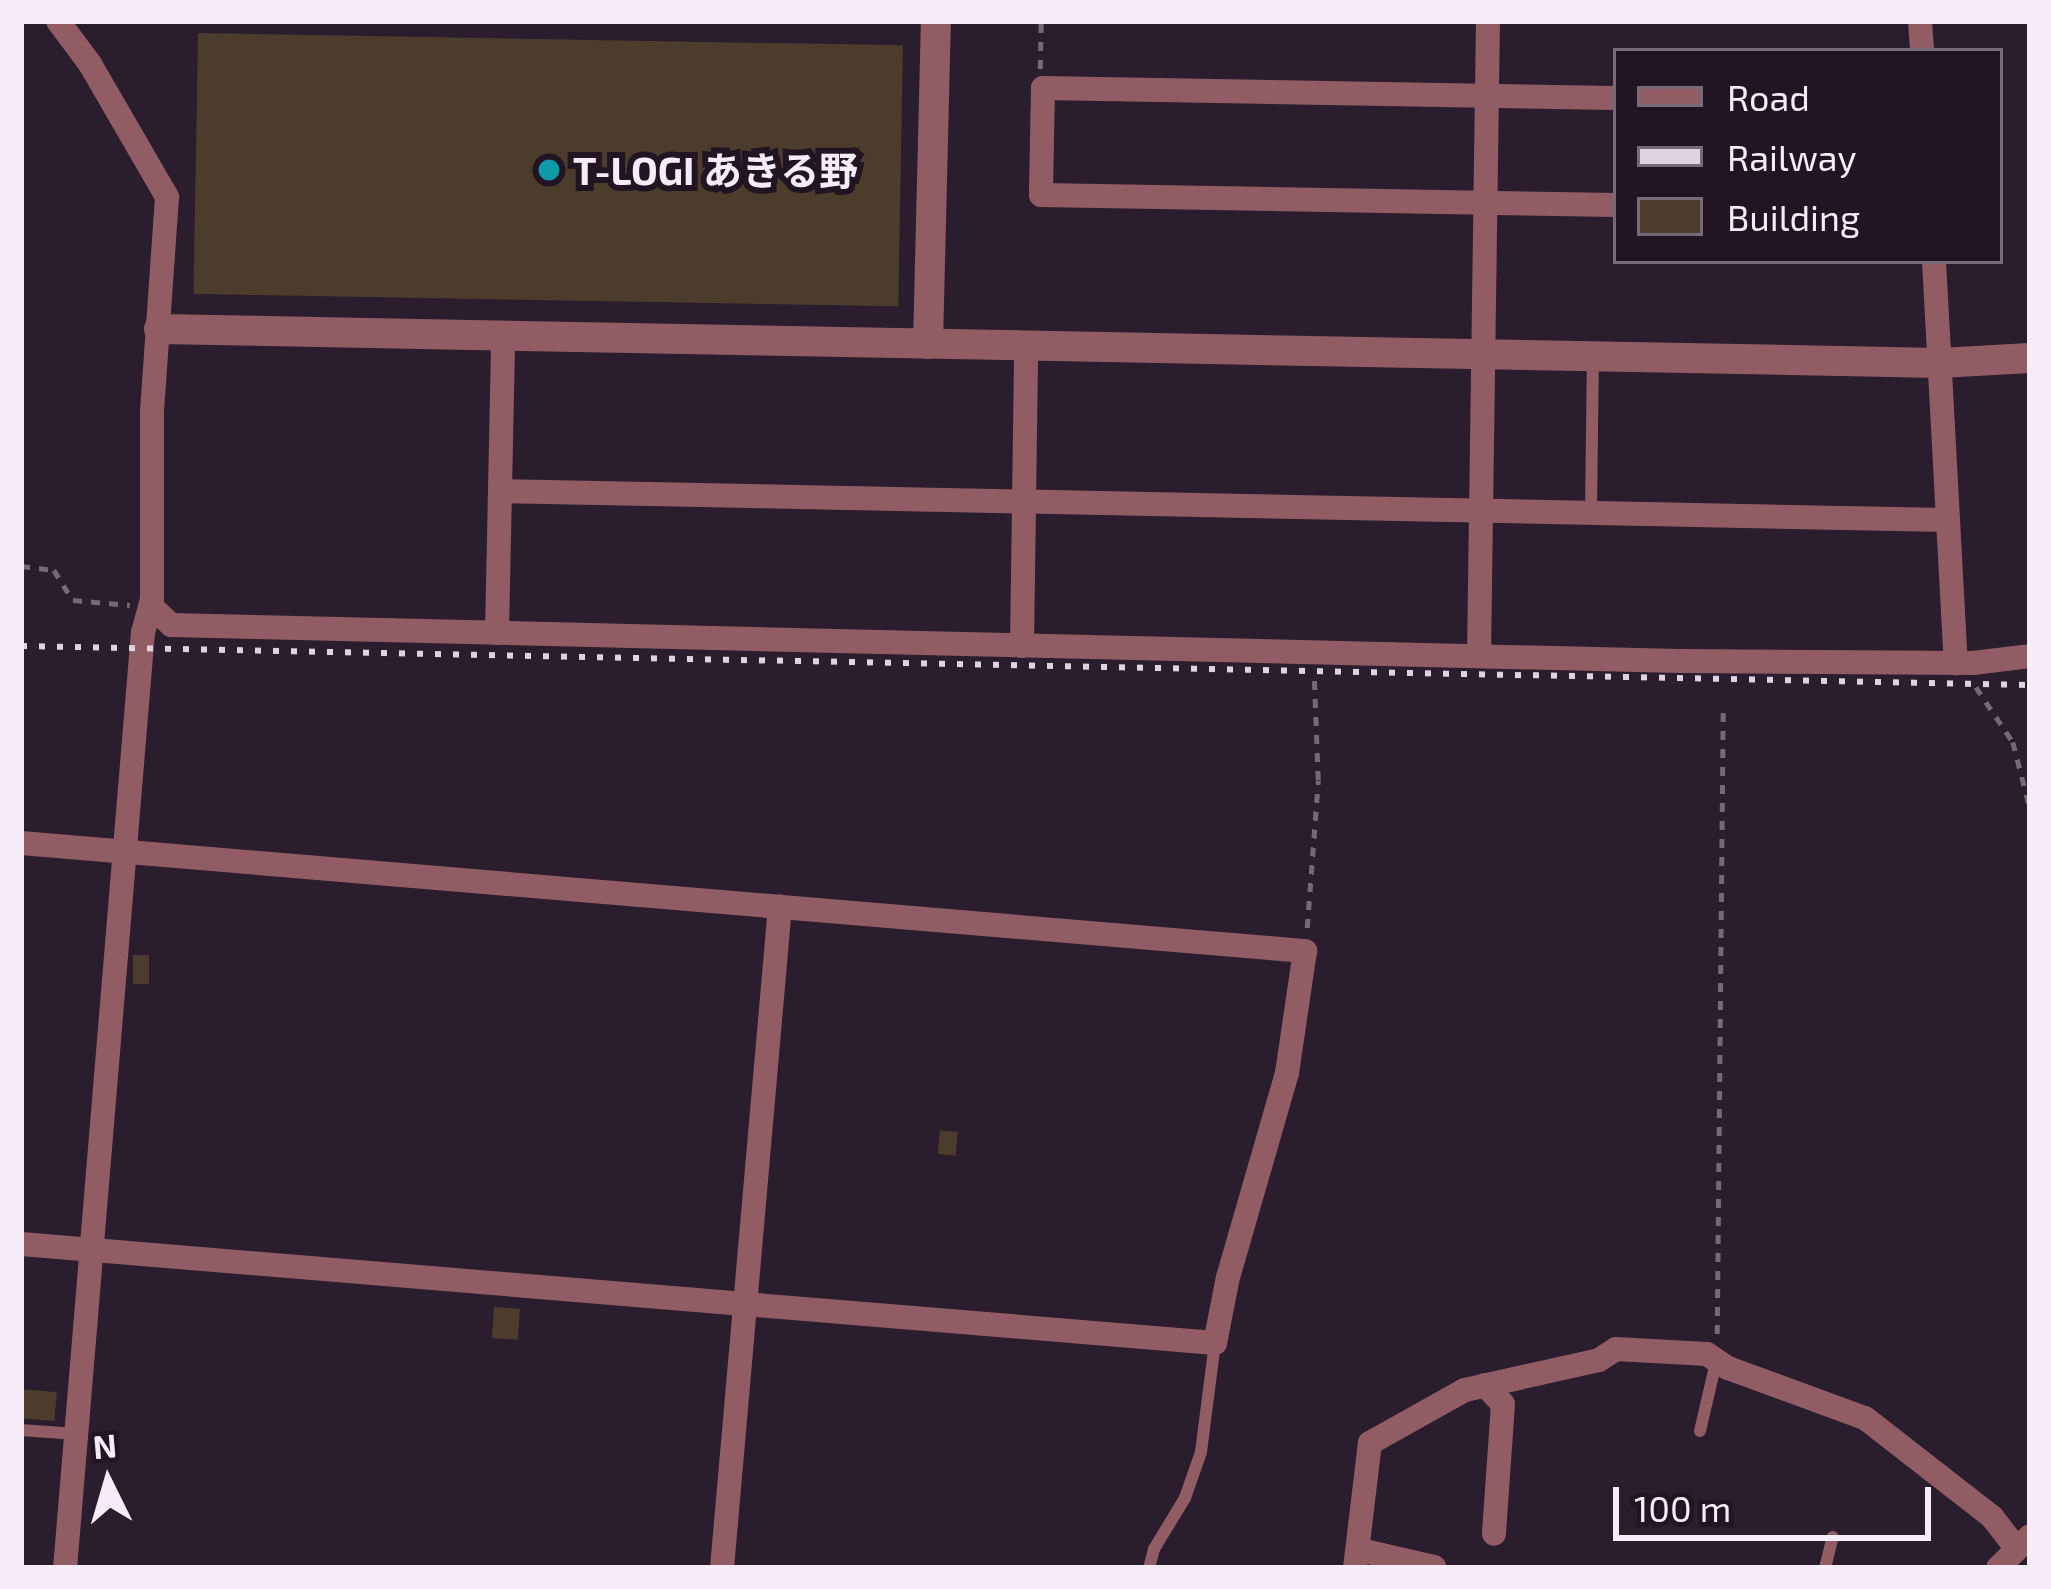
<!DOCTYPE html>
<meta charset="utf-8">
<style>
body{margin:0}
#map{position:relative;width:2051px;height:1589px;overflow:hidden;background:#2a1d2d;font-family:"Exo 2","Noto Sans JP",sans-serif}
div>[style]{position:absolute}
.building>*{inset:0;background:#4c3c2c;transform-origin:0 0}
.path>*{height:4.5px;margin-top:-2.25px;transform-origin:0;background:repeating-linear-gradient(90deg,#746977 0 9px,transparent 0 18px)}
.service>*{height:12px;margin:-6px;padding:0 6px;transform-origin:6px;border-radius:6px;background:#925c64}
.minor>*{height:24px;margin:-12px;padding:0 12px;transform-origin:12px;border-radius:12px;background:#925c64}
.tertiary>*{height:30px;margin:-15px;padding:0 15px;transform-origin:15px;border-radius:15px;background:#925c64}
.rail>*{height:6px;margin-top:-3px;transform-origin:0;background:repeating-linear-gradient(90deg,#ddd4df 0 6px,transparent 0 18px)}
.dots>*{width:33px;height:33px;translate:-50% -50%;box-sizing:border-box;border:6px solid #211423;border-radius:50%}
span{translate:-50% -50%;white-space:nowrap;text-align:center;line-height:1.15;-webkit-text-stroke:12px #211423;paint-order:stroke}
.poi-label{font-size:39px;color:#f5ecf7;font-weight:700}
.left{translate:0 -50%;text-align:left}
.frame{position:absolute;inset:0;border:24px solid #f5ecf7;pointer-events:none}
.legend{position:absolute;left:1613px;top:48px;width:390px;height:216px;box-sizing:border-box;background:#211423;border:3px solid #766a78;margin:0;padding:15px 21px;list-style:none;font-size:36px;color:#f5ecf7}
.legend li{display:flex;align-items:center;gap:24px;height:60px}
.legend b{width:60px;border:3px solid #766a78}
.north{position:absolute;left:48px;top:1421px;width:120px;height:120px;-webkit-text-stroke:9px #211423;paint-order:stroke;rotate:355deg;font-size:33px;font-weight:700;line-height:48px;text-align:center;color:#f5ecf7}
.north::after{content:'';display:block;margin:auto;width:42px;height:54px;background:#f5ecf7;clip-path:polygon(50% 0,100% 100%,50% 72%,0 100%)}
.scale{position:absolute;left:1613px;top:1487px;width:318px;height:54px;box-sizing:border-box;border:6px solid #f5ecf7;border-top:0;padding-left:15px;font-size:36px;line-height:42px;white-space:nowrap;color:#f5ecf7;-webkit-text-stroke:9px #211423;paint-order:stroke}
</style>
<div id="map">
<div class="building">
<i style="left:198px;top:33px;width:705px;height:261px;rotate:1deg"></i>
<i style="left:133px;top:955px;width:16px;height:29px"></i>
<i style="left:940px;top:1130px;width:18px;height:24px;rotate:6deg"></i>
<i style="left:494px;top:1307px;width:26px;height:31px;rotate:4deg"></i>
<i style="left:21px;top:1389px;width:36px;height:29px;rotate:5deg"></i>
</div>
<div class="path">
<i style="left:1040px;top:69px;width:48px;rotate:-88.8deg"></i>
<i style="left:21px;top:566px;width:33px;rotate:7deg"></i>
<i style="left:54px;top:570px;width:36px;rotate:58deg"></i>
<i style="left:73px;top:600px;width:57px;rotate:5deg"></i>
<i style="left:1976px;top:687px;width:66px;rotate:56.1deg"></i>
<i style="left:2013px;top:742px;width:68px;rotate:75.6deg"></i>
<i style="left:2030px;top:867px;width:52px;rotate:90deg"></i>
<i style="left:1307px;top:928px;width:148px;rotate:-85.7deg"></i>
<i style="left:1318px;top:780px;width:104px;rotate:-92.2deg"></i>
<i style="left:1717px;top:1334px;width:626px;rotate:-89.45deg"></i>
</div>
<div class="service">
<i style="left:1591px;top:513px;width:155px;rotate:-89.3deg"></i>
<i style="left:21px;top:1430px;width:55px;rotate:4.2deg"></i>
<i style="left:1700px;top:1431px;width:71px;rotate:-76.9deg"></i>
<i style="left:1149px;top:1568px;width:20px;rotate:-75deg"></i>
<i style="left:1154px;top:1549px;width:60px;rotate:-58.7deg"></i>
<i style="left:1185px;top:1498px;width:49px;rotate:-70.8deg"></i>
<i style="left:1201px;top:1452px;width:110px;rotate:-82.7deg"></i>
<i style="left:1825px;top:1568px;width:32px;rotate:-76deg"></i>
</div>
<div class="minor">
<i style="left:58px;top:21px;width:54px;rotate:53.3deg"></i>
<i style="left:90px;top:64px;width:154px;rotate:59.9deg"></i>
<i style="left:167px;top:197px;width:214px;rotate:94deg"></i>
<i style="left:152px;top:410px;width:189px;rotate:90deg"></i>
<i style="left:152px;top:599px;width:34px;rotate:105deg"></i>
<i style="left:143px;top:632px;width:939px;rotate:94.76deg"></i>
<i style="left:1920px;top:21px;width:30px;rotate:86deg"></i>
<i style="left:1616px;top:98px;width:573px;rotate:-179deg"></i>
<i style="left:1043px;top:88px;width:107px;rotate:91.1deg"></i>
<i style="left:1041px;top:195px;width:575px;rotate:1deg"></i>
<i style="left:1934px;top:261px;width:403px;rotate:86.9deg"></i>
<i style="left:500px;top:491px;width:1448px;rotate:1.15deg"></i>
<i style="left:152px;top:607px;width:26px;rotate:43deg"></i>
<i style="left:171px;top:625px;width:1509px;rotate:1.37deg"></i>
<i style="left:1680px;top:661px;width:293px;rotate:0.4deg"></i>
<i style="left:1973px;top:663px;width:57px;rotate:-7deg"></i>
<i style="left:497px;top:633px;width:297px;rotate:-88.8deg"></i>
<i style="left:1022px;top:646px;width:300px;rotate:-89.2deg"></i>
<i style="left:1479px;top:656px;width:635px;rotate:-89.19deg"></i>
<i style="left:21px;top:843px;width:1289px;rotate:4.81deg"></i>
<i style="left:1305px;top:951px;width:123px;rotate:98.4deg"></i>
<i style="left:1287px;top:1073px;width:212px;rotate:106.1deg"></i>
<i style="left:1228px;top:1277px;width:67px;rotate:101.1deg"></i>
<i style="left:1215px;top:1343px;width:1198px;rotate:-175.26deg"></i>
<i style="left:1485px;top:1385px;width:26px;rotate:47deg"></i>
<i style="left:1503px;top:1404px;width:130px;rotate:94deg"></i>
<i style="left:1360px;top:1550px;width:76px;rotate:12.9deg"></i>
<i style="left:722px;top:1568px;width:664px;rotate:-84.99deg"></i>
<i style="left:1355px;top:1568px;width:126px;rotate:-83.2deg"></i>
<i style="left:1370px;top:1443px;width:109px;rotate:-29.2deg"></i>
<i style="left:1465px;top:1390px;width:137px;rotate:-12.6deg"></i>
<i style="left:1599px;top:1360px;width:20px;rotate:-33deg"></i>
<i style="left:1616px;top:1349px;width:91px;rotate:3.1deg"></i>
<i style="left:1707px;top:1354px;width:25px;rotate:34deg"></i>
<i style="left:1728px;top:1368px;width:146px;rotate:20.1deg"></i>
<i style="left:1865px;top:1418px;width:161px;rotate:37.9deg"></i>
<i style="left:1992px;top:1517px;width:37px;rotate:52deg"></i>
<i style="left:1998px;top:1568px;width:45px;rotate:-45deg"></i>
</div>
<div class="tertiary">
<i style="left:159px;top:329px;width:1781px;rotate:1.09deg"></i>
<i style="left:1940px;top:363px;width:90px;rotate:-3.2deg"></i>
<i style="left:928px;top:344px;width:323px;rotate:-88.6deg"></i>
</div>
<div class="rail">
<i style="left:21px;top:646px;width:2009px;rotate:1.11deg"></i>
</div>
<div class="dots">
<i style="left:549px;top:170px;background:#0f9aa8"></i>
</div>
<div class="poi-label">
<span class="left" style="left:573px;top:170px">T-LOGI あきる野</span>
</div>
<div class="frame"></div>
<ul class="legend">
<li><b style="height:15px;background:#925c64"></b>Road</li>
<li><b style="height:15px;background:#ddd4df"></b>Railway</li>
<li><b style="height:33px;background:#4c3c2c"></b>Building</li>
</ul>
<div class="north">N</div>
<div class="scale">100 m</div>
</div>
